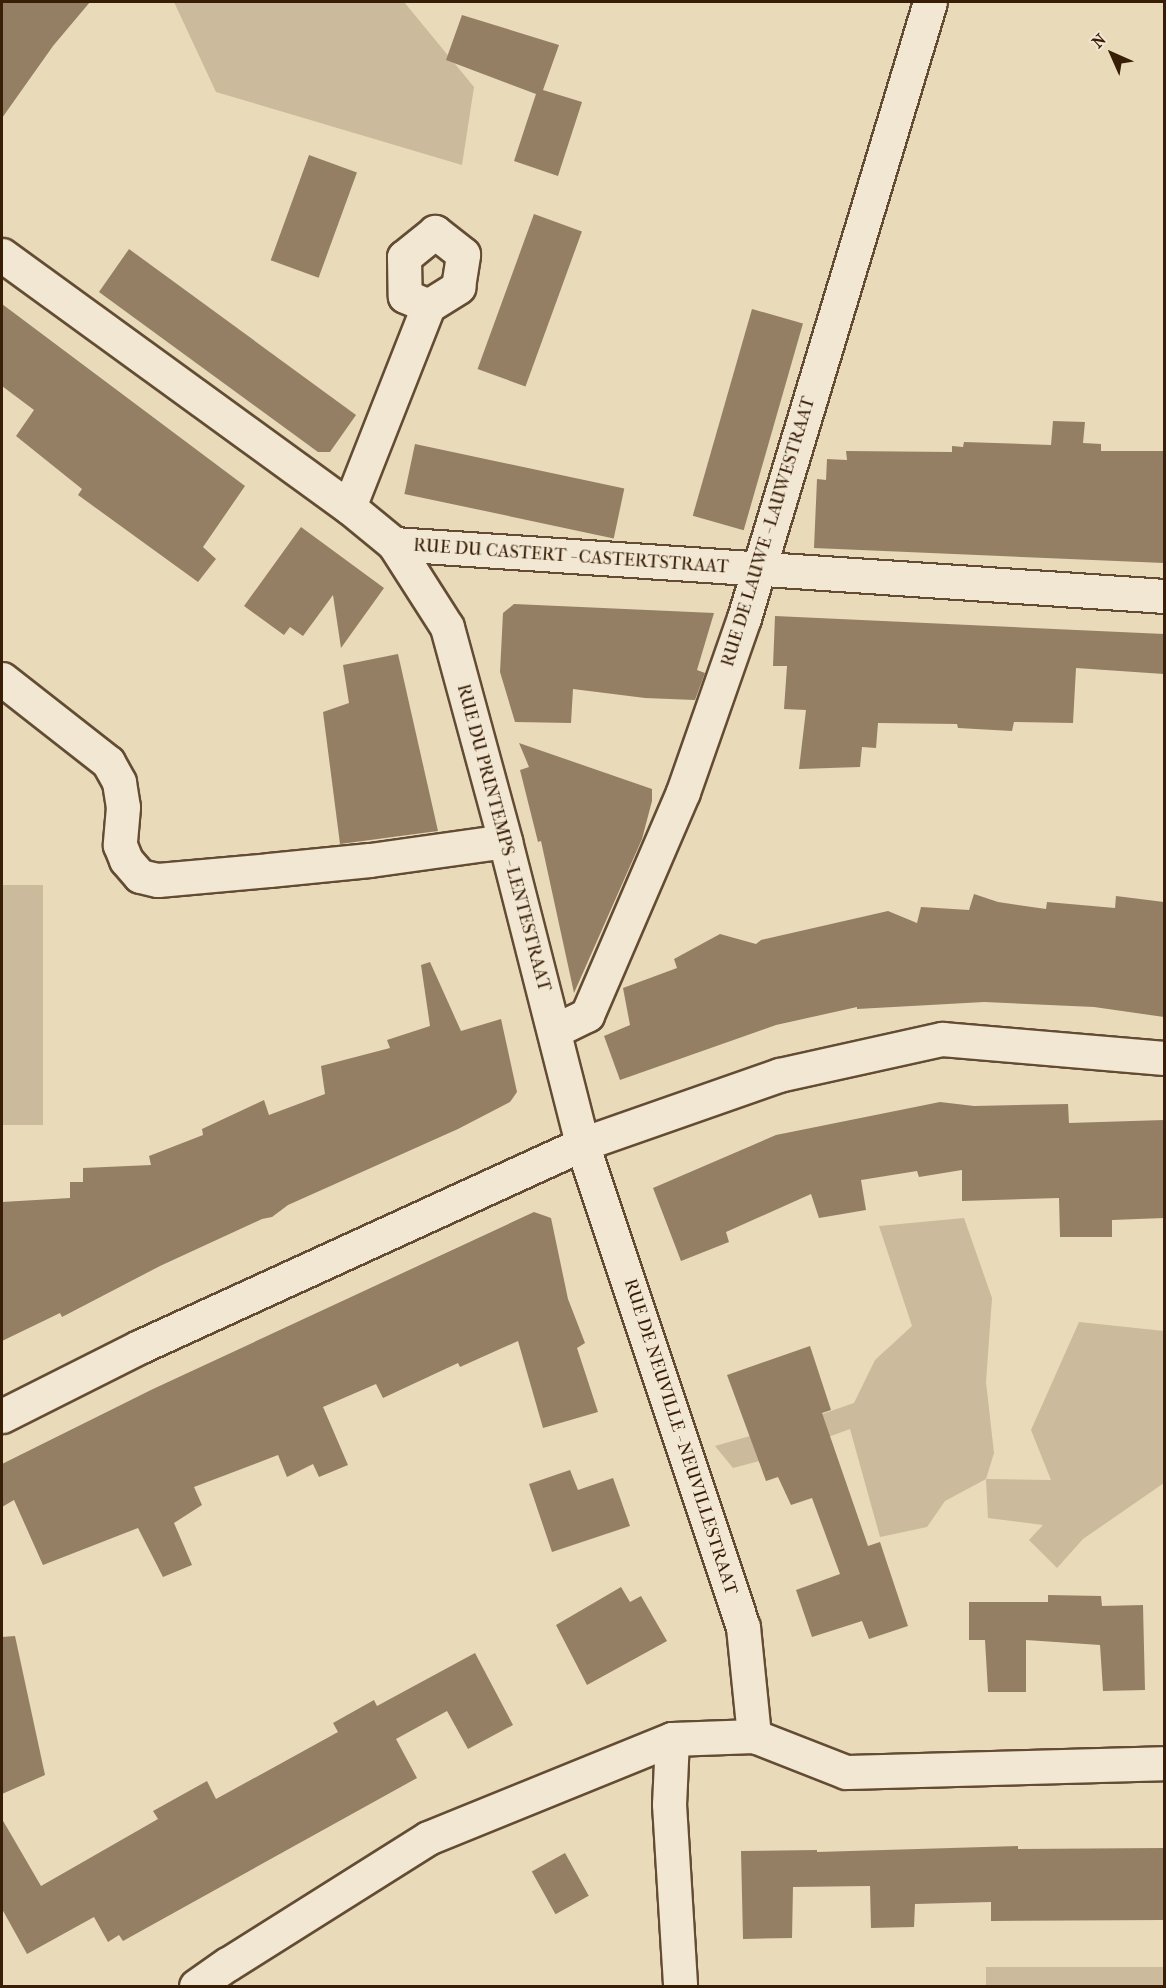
<!DOCTYPE html>
<style>
body{margin:0}
#map{position:relative;width:1166px;height:1988px;overflow:hidden;background:#e9dab9;font-family:"IM FELL French Canon",serif}
div>[style]{position:absolute}
.green>*{inset:0;background:#cbba9b;transform-origin:0 0}
.building>*{inset:0;background:#947f64;transform-origin:0 0}
.roads{filter:drop-shadow(2px 0 #644c34) drop-shadow(-2px 0 #644c34) drop-shadow(0 2px #644c34) drop-shadow(0 -2px #644c34)}
.minor>*{height:33px;margin:-16.5px;padding:0 16.5px;transform-origin:16.5px;border-radius:16.5px;background:#f1e7d2}
span{translate:-50% -50%;white-space:nowrap;text-align:center;line-height:1.15;-webkit-text-stroke:5px #f1e7d2;paint-order:stroke}
.street-label{font-size:18px;color:#381d07}
.frame{position:absolute;inset:0;border:3px solid #381d07;pointer-events:none}
.north{position:absolute;left:1082px;top:24px;width:60px;height:60px;-webkit-text-stroke:4px #f1e7d2;paint-order:stroke;rotate:315deg;font-size:16px;font-weight:700;line-height:24px;text-align:center;color:#381d07}
.north::after{content:'';display:block;margin:auto;width:21px;height:27px;background:#381d07;clip-path:polygon(50% 0,100% 100%,50% 72%,0 100%)}
</style>
<div id="map">
<div class="green">
<i style="clip-path:polygon(174px 2px,404px 2px,474px 87px,462px 165px,216px 92px)"></i>
<i style="left:43px;top:885px;width:240px;height:41px;rotate:90deg"></i>
<i style="clip-path:polygon(964px 1218px,992px 1298px,986px 1382px,994px 1453px,986px 1479px,1051px 1480px,1031px 1430px,1079px 1322px,1164px 1331px,1164px 1483px,1083px 1539px,1057px 1568px,1029px 1540px,1043px 1525px,988px 1518px,986px 1479px,945px 1501px,927px 1527px,880px 1537px,850px 1429px,774px 1457px,733px 1468px,715px 1446px,796px 1423px,854px 1403px,875px 1360px,912px 1326px,879px 1226px)"></i>
<i style="left:986px;top:1967px;width:178px;height:19px"></i>
</div>
<div class="building">
<i style="clip-path:polygon(2px 2px,90px 2px,53px 46px,2px 118px)"></i>
<i style="clip-path:polygon(462px 15px,559px 45px,543px 90px,582px 102px,558px 176px,514px 161px,536px 94px,446px 60px)"></i>
<i style="left:309px;top:155px;width:51px;height:112px;rotate:20deg"></i>
<i style="left:534px;top:214px;width:51px;height:165px;rotate:20deg"></i>
<i style="clip-path:polygon(129px 249px,356px 415px,330px 452px,318px 452px,99px 292px)"></i>
<i style="clip-path:polygon(2px 304px,245px 486px,203px 547px,216px 559px,198px 582px,78px 495px,82px 489px,16px 436px,34px 410px,2px 386px)"></i>
<i style="left:752px;top:309px;width:53px;height:215px;rotate:16deg"></i>
<i style="clip-path:polygon(1053px 421px,1085px 422px,1083px 443px,1101px 444px,1101px 451px,1164px 451px,1164px 563px,814px 548px,817px 479px,826px 480px,827px 459px,847px 460px,846px 451px,952px 452px,952px 446px,963px 447px,964px 442px,1051px 445px)"></i>
<i style="left:415px;top:444px;width:214px;height:51px;rotate:12deg"></i>
<i style="clip-path:polygon(301px 527px,384px 588px,341px 648px,333px 595px,303px 636px,290px 627px,284px 635px,244px 606px)"></i>
<i style="clip-path:polygon(514px 604px,714px 613px,697px 670px,705px 673px,695px 700px,645px 698px,573px 689px,571px 723px,515px 722px,500px 672px,503px 613px)"></i>
<i style="clip-path:polygon(775px 616px,1164px 634px,1164px 674px,1076px 668px,1073px 723px,1014px 722px,1012px 731px,958px 728px,957px 724px,878px 723px,876px 748px,862px 747px,860px 767px,799px 769px,806px 710px,784px 709px,787px 666px,773px 666px)"></i>
<i style="clip-path:polygon(398px 654px,438px 831px,340px 844px,323px 712px,349px 703px,343px 665px)"></i>
<i style="clip-path:polygon(519px 743px,652px 789px,652px 801px,642px 839px,574px 993px,541px 841px,538px 842px,520px 770px,529px 767px)"></i>
<i style="clip-path:polygon(974px 894px,998px 902px,1046px 909px,1047px 902px,1115px 908px,1116px 896px,1164px 902px,1164px 1017px,1094px 1007px,984px 1002px,857px 1009px,857px 1007px,776px 1025px,620px 1080px,604px 1036px,630px 1025px,623px 988px,677px 968px,674px 959px,720px 934px,756px 944px,761px 940px,888px 911px,917px 923px,921px 907px,969px 910px)"></i>
<i style="clip-path:polygon(430px 962px,461px 1031px,501px 1019px,517px 1092px,510px 1102px,458px 1129px,288px 1205px,272px 1217px,262px 1219px,160px 1266px,62px 1317px,60px 1313px,2px 1341px,2px 1202px,70px 1198px,70px 1182px,83px 1182px,83px 1168px,151px 1165px,149px 1156px,203px 1135px,202px 1129px,264px 1100px,269px 1115px,325px 1094px,321px 1066px,390px 1048px,387px 1040px,430px 1026px,421px 965px)"></i>
<i style="clip-path:polygon(940px 1102px,974px 1106px,1068px 1104px,1069px 1123px,1164px 1120px,1164px 1218px,1112px 1220px,1112px 1237px,1060px 1237px,1059px 1198px,962px 1201px,962px 1170px,919px 1177px,917px 1171px,861px 1180px,866px 1210px,819px 1218px,811px 1194px,726px 1232px,729px 1242px,681px 1261px,653px 1188px,776px 1135px)"></i>
<i style="clip-path:polygon(534px 1212px,551px 1218px,568px 1299px,585px 1343px,577px 1348px,598px 1412px,543px 1428px,518px 1341px,460px 1367px,458px 1363px,383px 1398px,376px 1384px,323px 1407px,348px 1465px,319px 1477px,313px 1464px,287px 1477px,278px 1455px,194px 1487px,202px 1505px,174px 1523px,192px 1565px,163px 1577px,138px 1528px,43px 1565px,14px 1500px,2px 1507px,2px 1464px,153px 1389px)"></i>
<i style="clip-path:polygon(810px 1346px,831px 1410px,822px 1413px,868px 1546px,880px 1542px,908px 1626px,869px 1639px,862px 1621px,812px 1637px,796px 1590px,840px 1574px,812px 1498px,791px 1505px,778px 1477px,766px 1481px,727px 1375px)"></i>
<i style="clip-path:polygon(570px 1470px,578px 1490px,613px 1478px,630px 1526px,552px 1552px,529px 1484px)"></i>
<i style="clip-path:polygon(621px 1587px,630px 1602px,641px 1596px,667px 1641px,587px 1685px,556px 1625px)"></i>
<i style="clip-path:polygon(1048px 1595px,1101px 1596px,1102px 1606px,1143px 1605px,1145px 1690px,1103px 1691px,1100px 1645px,1026px 1640px,1026px 1692px,988px 1692px,985px 1640px,969px 1640px,969px 1602px,1048px 1602px)"></i>
<i style="clip-path:polygon(15px 1636px,45px 1775px,2px 1794px,2px 1637px)"></i>
<i style="clip-path:polygon(475px 1653px,513px 1725px,468px 1749px,447px 1711px,396px 1739px,417px 1778px,123px 1941px,119px 1935px,108px 1942px,94px 1917px,27px 1954px,2px 1909px,2px 1819px,41px 1886px,158px 1819px,153px 1811px,207px 1781px,216px 1799px,338px 1732px,333px 1723px,374px 1700px,377px 1706px)"></i>
<i style="clip-path:polygon(1018px 1846px,1018px 1849px,1164px 1848px,1164px 1920px,991px 1921px,991px 1902px,915px 1904px,914px 1927px,871px 1928px,870px 1886px,793px 1887px,792px 1938px,743px 1939px,741px 1851px,817px 1850px,817px 1852px)"></i>
<i style="left:565px;top:1853px;width:49px;height:38px;rotate:61deg"></i>
</div>
<div class="roads">
<div class="minor">
<i style="left:2px;top:255px;width:429px;rotate:36deg"></i>
<i style="left:349px;top:507px;width:58px;rotate:39.4deg"></i>
<i style="left:394px;top:544px;width:772px;rotate:3.86deg"></i>
<i style="left:349px;top:507px;width:216px;rotate:-68.5deg"></i>
<i style="left:428px;top:306px;width:36px;rotate:-32deg"></i>
<i style="left:458px;top:287px;width:33px;rotate:-81deg"></i>
<i style="left:463px;top:254px;width:36px;rotate:-142deg"></i>
<i style="left:435px;top:232px;width:40px;rotate:141deg"></i>
<i style="left:404px;top:257px;width:39px;rotate:89deg"></i>
<i style="left:405px;top:296px;width:25px;rotate:23deg"></i>
<i style="left:394px;top:544px;width:98px;rotate:57.4deg"></i>
<i style="left:447px;top:627px;width:222px;rotate:74.8deg"></i>
<i style="left:505px;top:841px;width:313px;rotate:75.7deg"></i>
<i style="left:582px;top:1144px;width:509px;rotate:71.57deg"></i>
<i style="left:743px;top:1627px;width:110px;rotate:84.2deg"></i>
<i style="left:2px;top:679px;width:135px;rotate:38.1deg"></i>
<i style="left:108px;top:762px;width:23px;rotate:61deg"></i>
<i style="left:119px;top:782px;width:25px;rotate:81deg"></i>
<i style="left:123px;top:807px;width:38px;rotate:95deg"></i>
<i style="left:120px;top:845px;width:16px;rotate:68deg"></i>
<i style="left:126px;top:860px;width:21px;rotate:49deg"></i>
<i style="left:140px;top:876px;width:18px;rotate:13deg"></i>
<i style="left:158px;top:880px;width:111px;rotate:-5.1deg"></i>
<i style="left:269px;top:870px;width:101px;rotate:-5.7deg"></i>
<i style="left:370px;top:860px;width:136px;rotate:-8deg"></i>
<i style="left:554px;top:1031px;width:37px;rotate:-26deg"></i>
<i style="left:587px;top:1015px;width:243px;rotate:-66.7deg"></i>
<i style="left:683px;top:792px;width:184px;rotate:-70.7deg"></i>
<i style="left:744px;top:618px;width:643px;rotate:-73.2deg"></i>
<i style="left:2px;top:1416px;width:153px;rotate:-26.7deg"></i>
<i style="left:139px;top:1347px;width:487px;rotate:-24.6deg"></i>
<i style="left:582px;top:1144px;width:209px;rotate:-19.3deg"></i>
<i style="left:779px;top:1075px;width:167px;rotate:-12.5deg"></i>
<i style="left:942px;top:1039px;width:223px;rotate:4.9deg"></i>
<i style="left:672px;top:1739px;width:65px;rotate:92.6deg"></i>
<i style="left:669px;top:1804px;width:182px;rotate:86.5deg"></i>
<i style="left:196px;top:1986px;width:39px;rotate:-35deg"></i>
<i style="left:228px;top:1964px;width:236px;rotate:-32.2deg"></i>
<i style="left:428px;top:1838px;width:263px;rotate:-22.1deg"></i>
<i style="left:672px;top:1739px;width:82px;rotate:-2.1deg"></i>
<i style="left:754px;top:1736px;width:99px;rotate:21.4deg"></i>
<i style="left:846px;top:1772px;width:318px;rotate:-1.6deg"></i>
</div>
</div>
<div class="street-label">
<span style="left:769px;top:532px;rotate:-73deg">RUE DE LAUWE - LAUWESTRAAT</span>
<span style="left:571px;top:557px;rotate:4deg">RUE DU CASTERT - CASTERTSTRAAT</span>
<span style="left:503px;top:838px;rotate:75deg">RUE DU PRINTEMPS - LENTESTRAAT</span>
<span style="left:680px;top:1437px;rotate:72deg">RUE DE NEUVILLE - NEUVILLESTRAAT</span>
</div>
<div class="frame"></div>
<div class="north">N</div>
</div>
